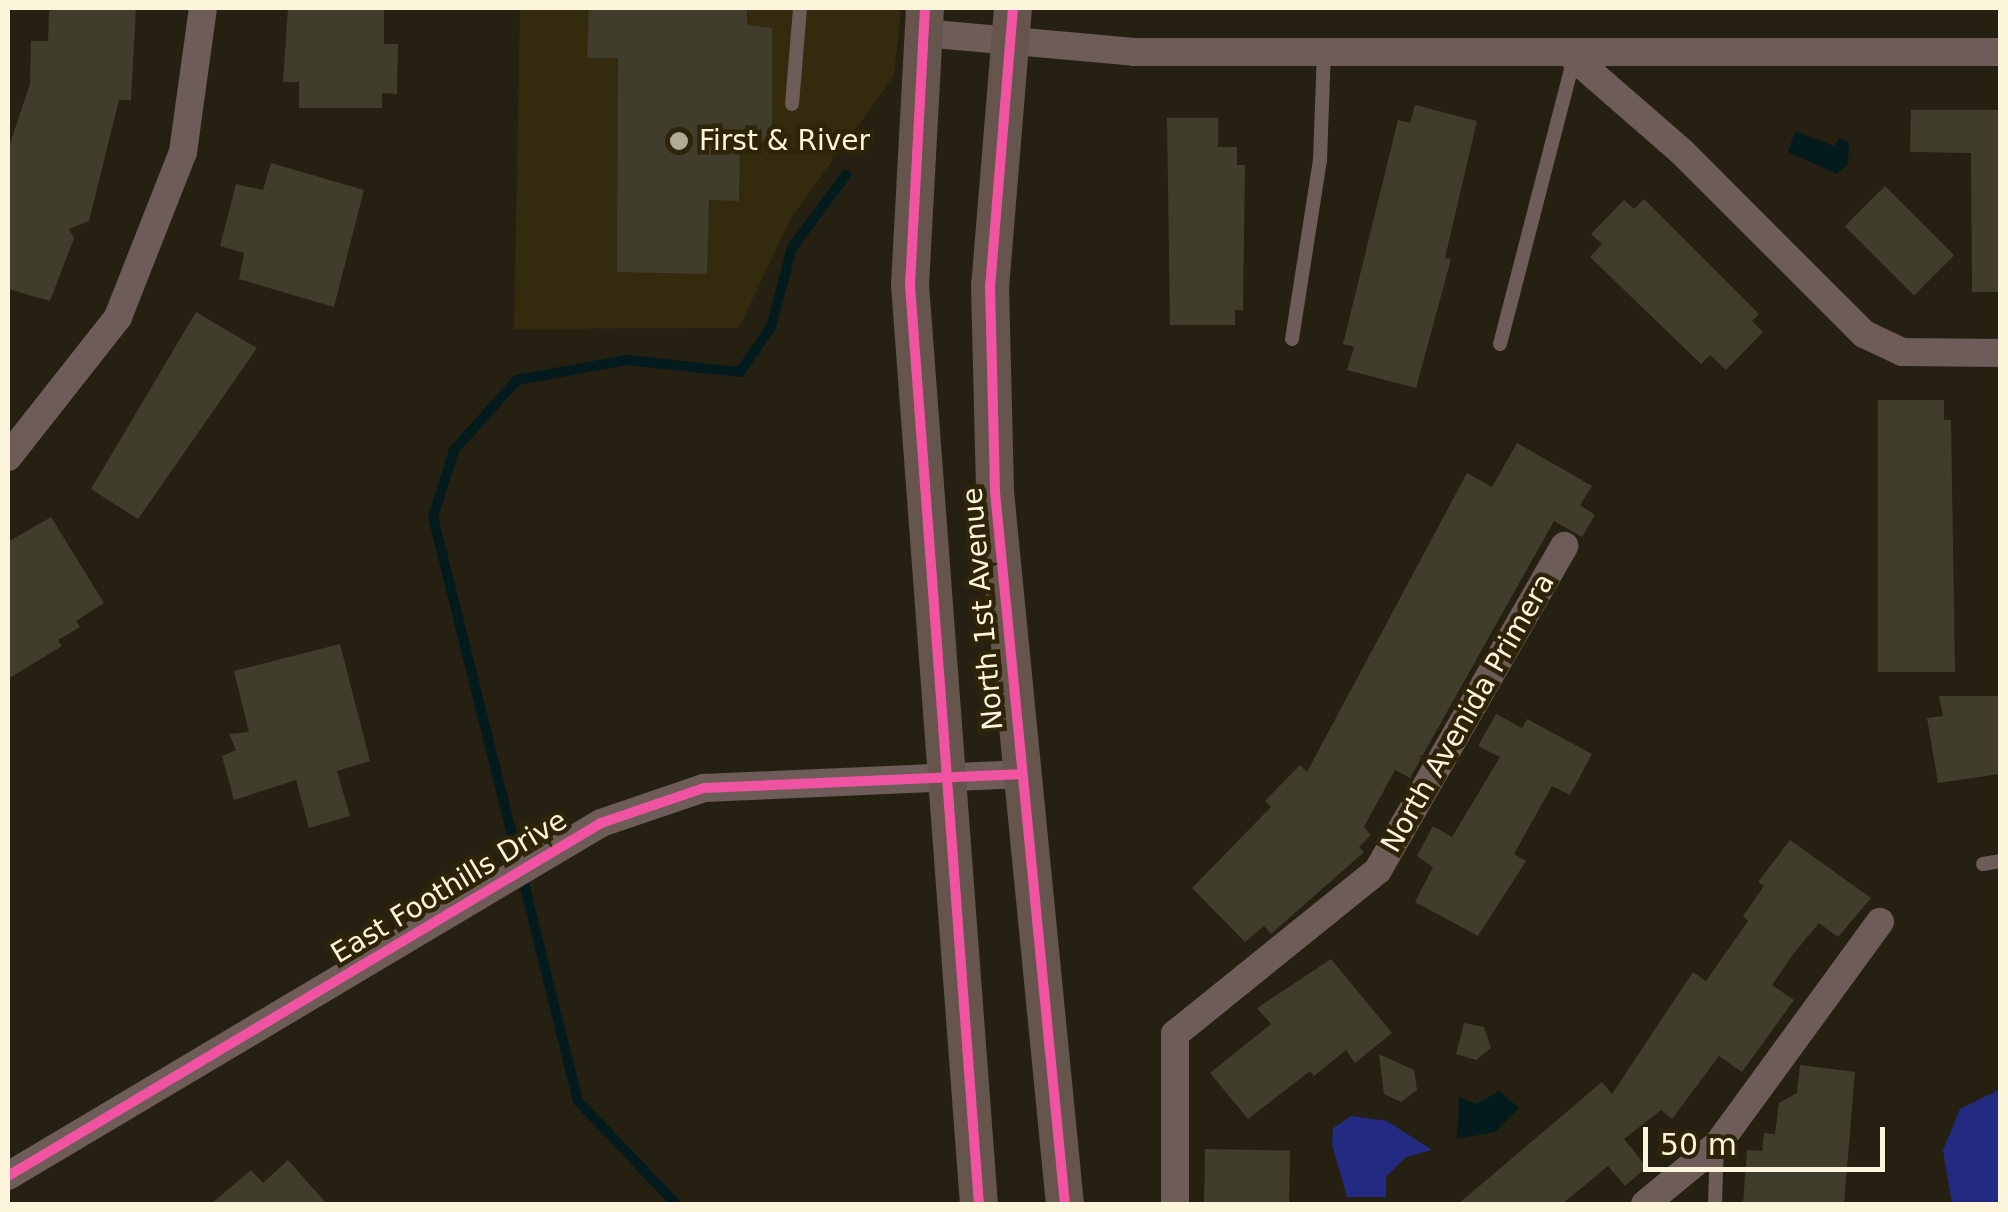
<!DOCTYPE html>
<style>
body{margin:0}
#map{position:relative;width:2008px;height:1212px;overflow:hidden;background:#252011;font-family:"DejaVu Sans",sans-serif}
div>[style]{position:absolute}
.built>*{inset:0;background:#342a0e}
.green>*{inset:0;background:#222b81}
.water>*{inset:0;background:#041b1d}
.stream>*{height:10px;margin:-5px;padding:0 5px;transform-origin:5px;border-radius:5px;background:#041b1d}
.building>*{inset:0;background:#403d2c;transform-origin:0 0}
.service>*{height:14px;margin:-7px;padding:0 7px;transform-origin:7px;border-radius:7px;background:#6d5c58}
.minor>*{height:28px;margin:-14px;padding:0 14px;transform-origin:14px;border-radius:14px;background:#6d5c58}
.secondary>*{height:38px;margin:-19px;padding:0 19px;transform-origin:19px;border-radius:19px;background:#65554c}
.cycleway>*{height:10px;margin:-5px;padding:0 5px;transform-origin:5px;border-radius:5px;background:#f153a3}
.dots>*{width:28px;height:28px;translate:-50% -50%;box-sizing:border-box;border:5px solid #2d2409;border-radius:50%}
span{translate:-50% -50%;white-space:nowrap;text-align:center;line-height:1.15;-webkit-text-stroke:9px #2d2409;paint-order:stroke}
.poi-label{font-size:28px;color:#fdf4dc}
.left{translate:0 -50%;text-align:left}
.street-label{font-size:28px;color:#fdf4dc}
.frame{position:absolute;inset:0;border:10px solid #fdf4dc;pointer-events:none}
.scale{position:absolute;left:1643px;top:1127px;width:242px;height:45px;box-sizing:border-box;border:5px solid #fdf4dc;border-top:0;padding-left:12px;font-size:30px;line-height:35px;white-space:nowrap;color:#fdf4dc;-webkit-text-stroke:8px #2d2409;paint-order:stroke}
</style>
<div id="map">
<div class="built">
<i style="clip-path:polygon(520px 8px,901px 8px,894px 76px,791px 218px,739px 328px,514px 329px)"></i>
</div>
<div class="green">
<i style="clip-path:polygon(2000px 1089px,2000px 1204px,1952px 1204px,1943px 1150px,1960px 1109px)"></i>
<i style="clip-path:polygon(1351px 1116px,1387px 1121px,1432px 1150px,1406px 1157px,1386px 1177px,1386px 1197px,1347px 1197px,1332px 1145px,1333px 1128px)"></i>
</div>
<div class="water">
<i style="clip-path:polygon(1795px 131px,1834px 146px,1840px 138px,1849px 142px,1848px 164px,1837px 174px,1788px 152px)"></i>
<i style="clip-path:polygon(1499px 1091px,1519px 1108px,1495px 1132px,1457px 1139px,1459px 1097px,1476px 1104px)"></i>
</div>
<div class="stream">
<i style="left:676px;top:1204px;width:142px;rotate:-133.6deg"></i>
<i style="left:578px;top:1101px;width:602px;rotate:-103.94deg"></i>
<i style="left:433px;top:517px;width:70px;rotate:-72.6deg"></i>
<i style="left:454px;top:450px;width:94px;rotate:-48deg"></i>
<i style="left:517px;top:380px;width:112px;rotate:-10.3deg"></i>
<i style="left:627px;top:360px;width:114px;rotate:6.1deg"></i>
<i style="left:740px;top:372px;width:55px;rotate:-55.4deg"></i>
<i style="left:771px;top:327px;width:82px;rotate:-75.1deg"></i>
<i style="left:792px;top:248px;width:91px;rotate:-53.5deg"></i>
</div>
<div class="building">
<i style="clip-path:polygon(60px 8px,136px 8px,131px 100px,119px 100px,89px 221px,69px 229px,74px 238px,50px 301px,8px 289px,8px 149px,30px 84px,31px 41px,48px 41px,49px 11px)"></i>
<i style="clip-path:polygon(288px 8px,384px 8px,384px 44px,398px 44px,397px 94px,382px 93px,382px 108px,299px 108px,299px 82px,283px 82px)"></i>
<i style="clip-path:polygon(589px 8px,747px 8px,747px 25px,772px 28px,772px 142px,740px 139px,739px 201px,709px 200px,707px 274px,617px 272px,618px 58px,587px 58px)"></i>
<i style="clip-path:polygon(1415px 105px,1477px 121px,1445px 258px,1451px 259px,1416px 388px,1347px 370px,1354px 347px,1343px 344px,1398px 120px,1410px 123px)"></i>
<i style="clip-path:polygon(1911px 110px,2000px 110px,2000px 292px,1972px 292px,1971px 153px,1910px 152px)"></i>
<i style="clip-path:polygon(1167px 118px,1218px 118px,1218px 147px,1237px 147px,1237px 165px,1245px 165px,1243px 310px,1235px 310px,1235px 325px,1170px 325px)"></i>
<i style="clip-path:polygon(271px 163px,364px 190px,334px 307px,239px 279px,244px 253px,220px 246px,236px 184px,263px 190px)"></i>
<i style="left:1885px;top:186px;width:98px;height:57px;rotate:45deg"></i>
<i style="clip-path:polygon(1644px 199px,1759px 314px,1752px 321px,1763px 332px,1726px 370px,1710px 355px,1701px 364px,1590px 257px,1602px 244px,1591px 234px,1624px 200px,1634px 209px)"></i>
<i style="clip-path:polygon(196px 312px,257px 348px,138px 519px,91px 489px)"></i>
<i style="clip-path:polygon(1878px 400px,1944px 400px,1944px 420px,1951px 420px,1955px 672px,1878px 672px)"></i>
<i style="clip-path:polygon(1517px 443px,1592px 486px,1580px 505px,1595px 515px,1582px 537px,1554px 521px,1410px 778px,1395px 770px,1364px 827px,1371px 835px,1359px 847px,1364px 852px,1271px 934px,1264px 926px,1245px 942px,1192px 888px,1271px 807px,1265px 801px,1300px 765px,1307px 772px,1467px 473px,1492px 487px)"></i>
<i style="clip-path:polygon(51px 517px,104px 603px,76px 621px,80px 627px,58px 640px,62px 646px,8px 679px,8px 542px)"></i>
<i style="clip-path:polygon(340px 644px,370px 761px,337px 771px,350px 816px,309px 828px,296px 780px,234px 800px,222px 756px,236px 750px,229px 734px,249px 732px,234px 671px)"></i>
<i style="clip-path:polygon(1939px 696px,2000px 696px,2000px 774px,1938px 783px,1927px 718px,1943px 716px)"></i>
<i style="clip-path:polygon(1496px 714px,1522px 728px,1527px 719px,1592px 754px,1570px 795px,1552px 786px,1514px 854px,1526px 861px,1478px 936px,1415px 902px,1433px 867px,1417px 856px,1433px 826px,1452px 837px,1500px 757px,1478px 746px)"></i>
<i style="clip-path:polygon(1790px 840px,1871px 898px,1838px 937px,1819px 923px,1794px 953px,1772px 985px,1794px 1000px,1742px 1072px,1719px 1056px,1672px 1119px,1661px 1110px,1624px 1139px,1647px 1167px,1625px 1186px,1608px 1166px,1562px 1204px,1458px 1204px,1602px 1082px,1612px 1094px,1693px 972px,1706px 981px,1748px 921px,1743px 916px,1764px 886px,1758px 882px)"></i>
<i style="clip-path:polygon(1331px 959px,1392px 1033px,1355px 1063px,1346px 1050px,1314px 1076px,1310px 1071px,1248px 1119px,1210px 1073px,1271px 1024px,1257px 1008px)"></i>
<i style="clip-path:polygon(1464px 1023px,1484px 1027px,1491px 1048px,1476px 1060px,1456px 1054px)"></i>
<i style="clip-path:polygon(1379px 1054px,1414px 1070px,1417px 1090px,1401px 1102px,1384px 1094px)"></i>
<i style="clip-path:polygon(1800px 1065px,1855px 1072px,1844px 1204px,1743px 1204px,1747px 1150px,1762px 1151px,1764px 1133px,1775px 1134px,1779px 1103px,1797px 1093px)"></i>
<i style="left:1205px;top:1149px;width:85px;height:55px;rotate:1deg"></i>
<i style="clip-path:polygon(288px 1160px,327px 1204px,211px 1204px,251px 1170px,263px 1183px)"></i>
</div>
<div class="service">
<i style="left:792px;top:104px;width:96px;rotate:-85.2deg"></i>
<i style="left:1292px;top:339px;width:181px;rotate:-81.1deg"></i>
<i style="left:1320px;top:160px;width:109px;rotate:-87.9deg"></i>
<i style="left:1500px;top:344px;width:295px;rotate:-75.5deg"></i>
<i style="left:1983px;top:864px;width:17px;rotate:-10deg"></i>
<i style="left:1715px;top:1204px;width:59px;rotate:-88.1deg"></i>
</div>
<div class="minor">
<i style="left:923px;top:33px;width:212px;rotate:5.1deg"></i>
<i style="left:1134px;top:52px;width:866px"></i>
<i style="left:1574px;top:58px;width:143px;rotate:41deg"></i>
<i style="left:1682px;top:152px;width:257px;rotate:45deg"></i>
<i style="left:1864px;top:334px;width:42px;rotate:25.3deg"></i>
<i style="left:1902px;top:352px;width:98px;rotate:0.6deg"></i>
<i style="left:8px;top:457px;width:178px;rotate:-51.8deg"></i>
<i style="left:118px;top:317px;width:177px;rotate:-68.5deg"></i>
<i style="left:183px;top:152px;width:145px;rotate:-82.1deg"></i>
<i style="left:8px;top:1176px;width:690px;rotate:-30.76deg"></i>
<i style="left:601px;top:823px;width:109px;rotate:-18.8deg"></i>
<i style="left:704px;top:788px;width:315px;rotate:-2.5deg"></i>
<i style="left:1175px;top:1204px;width:170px;rotate:-90deg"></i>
<i style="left:1175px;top:1034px;width:261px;rotate:-38.9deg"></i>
<i style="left:1378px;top:870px;width:374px;rotate:-60.1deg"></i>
<i style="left:1645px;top:1204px;width:94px;rotate:-39.4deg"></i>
<i style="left:1718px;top:1144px;width:275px;rotate:-53.9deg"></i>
</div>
<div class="secondary">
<i style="left:925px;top:8px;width:277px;rotate:93.1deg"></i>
<i style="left:910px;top:285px;width:922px;rotate:85.71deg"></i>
<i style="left:1013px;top:8px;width:278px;rotate:94.7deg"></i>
<i style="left:990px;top:285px;width:207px;rotate:88.6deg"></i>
<i style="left:995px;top:492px;width:715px;rotate:84.39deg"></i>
</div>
<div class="cycleway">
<i style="left:925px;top:8px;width:277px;rotate:93.1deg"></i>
<i style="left:910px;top:285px;width:922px;rotate:85.71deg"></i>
<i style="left:1013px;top:8px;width:278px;rotate:94.7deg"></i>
<i style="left:990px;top:285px;width:207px;rotate:88.6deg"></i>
<i style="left:995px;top:492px;width:715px;rotate:84.39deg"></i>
<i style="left:8px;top:1176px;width:690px;rotate:-30.76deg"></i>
<i style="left:601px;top:823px;width:109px;rotate:-18.8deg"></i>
<i style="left:704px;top:788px;width:315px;rotate:-2.5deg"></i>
</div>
<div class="dots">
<i style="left:679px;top:141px;background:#b1aa95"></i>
</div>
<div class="poi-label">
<span class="left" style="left:699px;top:141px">First &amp; River</span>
</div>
<div class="street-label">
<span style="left:983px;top:609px;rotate:-95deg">North 1st Avenue</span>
<span style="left:1468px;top:713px;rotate:-60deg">North Avenida Primera</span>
<span style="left:449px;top:887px;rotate:-31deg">East Foothills Drive</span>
</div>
<div class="frame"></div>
<div class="scale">50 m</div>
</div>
